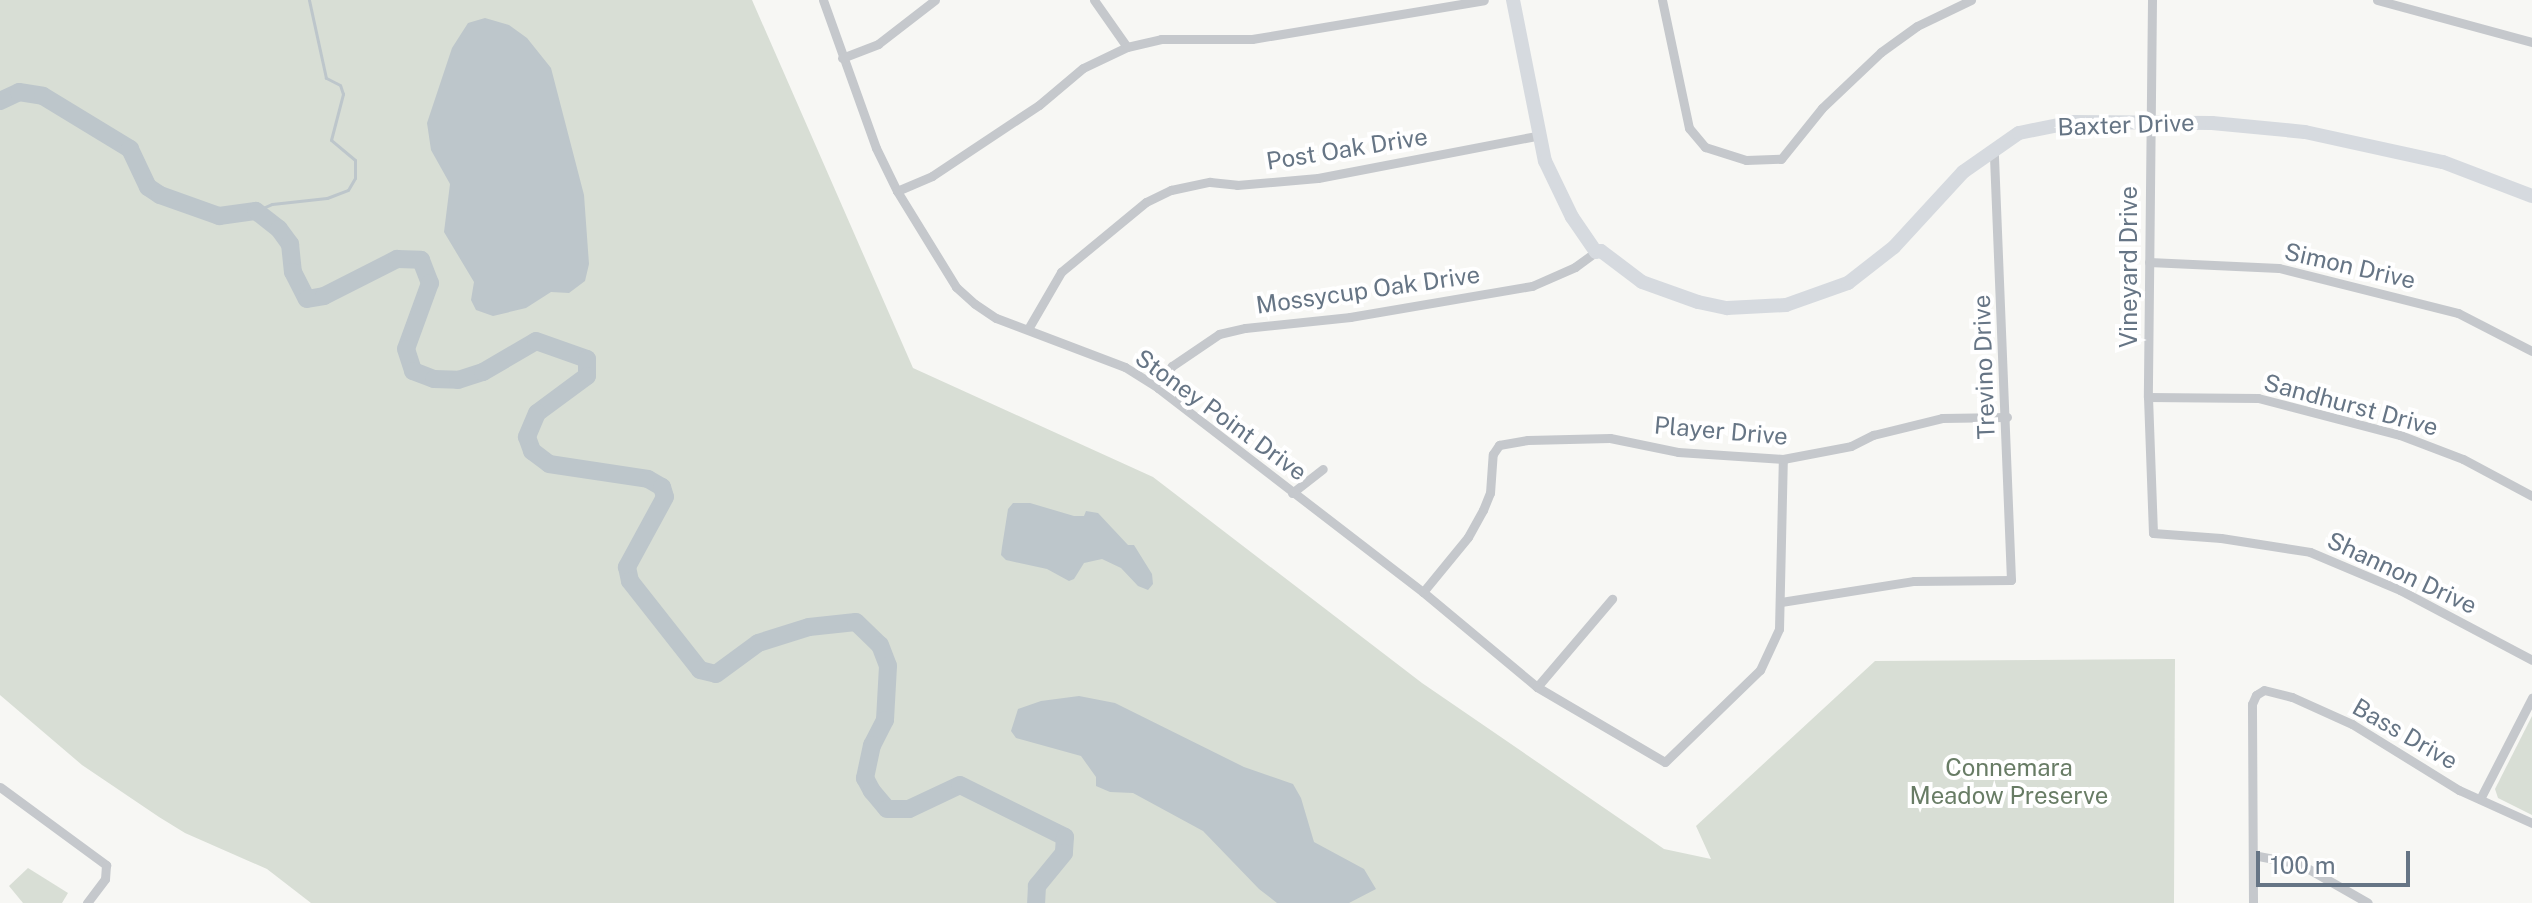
<!DOCTYPE html>
<style>
body{margin:0}
#map{position:relative;width:2532px;height:903px;overflow:hidden;background:#f7f7f4;font-family:"Public Sans",sans-serif}
div>[style]{position:absolute}
.green>*{inset:0;background:#d8ded5}
.water>*{inset:0;background:#bdc6cb}
.stream>*{height:3px;margin:-1.5px;padding:0 1.5px;transform-origin:1.5px;border-radius:1.5px;background:#bdc6cb}
.river>*{height:18px;margin:-9px;padding:0 9px;transform-origin:9px;border-radius:9px;background:#bdc6cb}
.street>*{height:9px;margin:-4.5px;padding:0 4.5px;transform-origin:4.5px;border-radius:4.5px;background:#c5c8cc}
.secondary>*{height:14px;margin:-7px;padding:0 7px;transform-origin:7px;border-radius:7px;background:#d6dadf}
span{translate:-50% -50%;white-space:nowrap;text-align:center;line-height:1.15;-webkit-text-stroke:8px #fff;paint-order:stroke}
.street-label{font-size:24px;color:#667585}
.park-label{font-size:24px;color:#687c65}
.scale{position:absolute;left:2256px;top:851px;width:154px;height:36px;box-sizing:border-box;border:4px solid #667585;border-top:0;padding-left:10px;font-size:24px;line-height:28px;white-space:nowrap;color:#667585;-webkit-text-stroke:6px #fff;paint-order:stroke}
</style>
<div id="map">
<div class="green">
<i style="clip-path:polygon(0 0,752px 0,913px 368px,1153px 477px,1422px 683px,1664px 849px,1711px 859px,1696px 826px,1875px 661px,2175px 659px,2174px 903px,311px 903px,267px 869px,185px 833px,159px 817px,82px 765px,0 695px)"></i>
<i style="clip-path:polygon(2532px 716px,2532px 815px,2498px 798px,2495px 789px)"></i>
<i style="clip-path:polygon(28px 868px,68px 893px,62px 903px,23px 903px,9px 886px)"></i>
</div>
<div class="water">
<i style="clip-path:polygon(485px 18px,509px 25px,527px 38px,551px 68px,584px 195px,589px 264px,585px 281px,569px 293px,551px 292px,526px 308px,493px 316px,476px 310px,471px 300px,474px 282px,444px 232px,450px 184px,431px 150px,427px 123px,452px 48px,468px 23px)"></i>
<i style="clip-path:polygon(1013px 503px,1030px 503px,1074px 516px,1084px 516px,1086px 511px,1098px 513px,1128px 545px,1134px 545px,1152px 574px,1153px 584px,1148px 590px,1138px 586px,1121px 568px,1102px 559px,1084px 563px,1074px 579px,1069px 581px,1047px 569px,1006px 560px,1001px 555px,1002px 547px,1008px 509px)"></i>
<i style="clip-path:polygon(1079px 696px,1115px 703px,1244px 767px,1293px 784px,1301px 798px,1314px 842px,1364px 869px,1376px 889px,1349px 903px,1277px 903px,1259px 889px,1203px 831px,1133px 793px,1110px 792px,1096px 786px,1096px 777px,1081px 756px,1016px 738px,1011px 731px,1018px 709px,1041px 701px)"></i>
</div>
<div class="stream">
<i style="left:256px;top:211px;width:17px;rotate:-24deg"></i>
<i style="left:272px;top:204px;width:55px;rotate:-6.2deg"></i>
<i style="left:327px;top:198px;width:22px;rotate:-21deg"></i>
<i style="left:348px;top:190px;width:14px;rotate:-60deg"></i>
<i style="left:355px;top:178px;width:18px;rotate:-90deg"></i>
<i style="left:355px;top:160px;width:31px;rotate:-140deg"></i>
<i style="left:331px;top:140px;width:48px;rotate:-75.4deg"></i>
<i style="left:343px;top:94px;width:9px;rotate:-108deg"></i>
<i style="left:340px;top:85px;width:16px;rotate:-153deg"></i>
<i style="left:326px;top:78px;width:80px;rotate:-102.3deg"></i>
</div>
<div class="river">
<i style="left:0;top:101px;width:21px;rotate:-25deg"></i>
<i style="left:19px;top:92px;width:24px;rotate:9deg"></i>
<i style="left:43px;top:96px;width:102px;rotate:31.3deg"></i>
<i style="left:130px;top:149px;width:42px;rotate:64.7deg"></i>
<i style="left:148px;top:187px;width:14px;rotate:34deg"></i>
<i style="left:160px;top:195px;width:63px;rotate:19.6deg"></i>
<i style="left:219px;top:216px;width:37px;rotate:-8deg"></i>
<i style="left:256px;top:211px;width:29px;rotate:38deg"></i>
<i style="left:279px;top:229px;width:19px;rotate:54deg"></i>
<i style="left:290px;top:244px;width:28px;rotate:84deg"></i>
<i style="left:293px;top:272px;width:30px;rotate:63deg"></i>
<i style="left:307px;top:299px;width:17px;rotate:-10deg"></i>
<i style="left:324px;top:296px;width:82px;rotate:-26.9deg"></i>
<i style="left:397px;top:259px;width:24px;rotate:2deg"></i>
<i style="left:421px;top:260px;width:25px;rotate:69deg"></i>
<i style="left:430px;top:283px;width:70px;rotate:110deg"></i>
<i style="left:406px;top:349px;width:23px;rotate:72deg"></i>
<i style="left:413px;top:371px;width:22px;rotate:21deg"></i>
<i style="left:434px;top:379px;width:24px;rotate:2deg"></i>
<i style="left:458px;top:380px;width:26px;rotate:-18deg"></i>
<i style="left:483px;top:372px;width:61px;rotate:-30.3deg"></i>
<i style="left:536px;top:341px;width:54px;rotate:19.4deg"></i>
<i style="left:587px;top:359px;width:17px;rotate:90deg"></i>
<i style="left:587px;top:376px;width:62px;rotate:143.5deg"></i>
<i style="left:537px;top:413px;width:26px;rotate:113deg"></i>
<i style="left:527px;top:437px;width:15px;rotate:70deg"></i>
<i style="left:532px;top:451px;width:21px;rotate:37deg"></i>
<i style="left:549px;top:464px;width:100px;rotate:8.6deg"></i>
<i style="left:648px;top:479px;width:16px;rotate:30deg"></i>
<i style="left:662px;top:487px;width:10px;rotate:73deg"></i>
<i style="left:665px;top:497px;width:80px;rotate:118.5deg"></i>
<i style="left:627px;top:567px;width:14px;rotate:78deg"></i>
<i style="left:630px;top:581px;width:113px;rotate:51.8deg"></i>
<i style="left:700px;top:670px;width:16px;rotate:14deg"></i>
<i style="left:716px;top:674px;width:52px;rotate:-36.4deg"></i>
<i style="left:758px;top:643px;width:53px;rotate:-17.4deg"></i>
<i style="left:809px;top:627px;width:47px;rotate:-6.1deg"></i>
<i style="left:856px;top:622px;width:33px;rotate:44deg"></i>
<i style="left:880px;top:645px;width:22px;rotate:69deg"></i>
<i style="left:888px;top:666px;width:54px;rotate:93.2deg"></i>
<i style="left:885px;top:720px;width:28px;rotate:117deg"></i>
<i style="left:872px;top:745px;width:34px;rotate:102deg"></i>
<i style="left:865px;top:778px;width:15px;rotate:62deg"></i>
<i style="left:872px;top:791px;width:23px;rotate:50deg"></i>
<i style="left:887px;top:809px;width:22px"></i>
<i style="left:909px;top:809px;width:56px;rotate:-25.2deg"></i>
<i style="left:960px;top:785px;width:117px;rotate:26.3deg"></i>
<i style="left:1065px;top:837px;width:16px;rotate:94deg"></i>
<i style="left:1064px;top:853px;width:43px;rotate:129.3deg"></i>
<i style="left:1037px;top:886px;width:17px;rotate:93deg"></i>
</div>
<div class="street">
<i style="left:823px;top:0;width:157px;rotate:70.3deg"></i>
<i style="left:876px;top:148px;width:48px;rotate:64deg"></i>
<i style="left:897px;top:191px;width:113px;rotate:58.4deg"></i>
<i style="left:956px;top:287px;width:25px;rotate:42deg"></i>
<i style="left:975px;top:304px;width:25px;rotate:34deg"></i>
<i style="left:996px;top:318px;width:138px;rotate:20.8deg"></i>
<i style="left:1125px;top:367px;width:39px;rotate:32deg"></i>
<i style="left:1158px;top:388px;width:334px;rotate:37.6deg"></i>
<i style="left:1423px;top:592px;width:148px;rotate:39.8deg"></i>
<i style="left:1537px;top:687px;width:148px;rotate:30.4deg"></i>
<i style="left:1665px;top:762px;width:132px;rotate:-44.1deg"></i>
<i style="left:1760px;top:670px;width:45px;rotate:-65.1deg"></i>
<i style="left:1779px;top:629px;width:170px;rotate:-88.7deg"></i>
<i style="left:1094px;top:0;width:57px;rotate:54.9deg"></i>
<i style="left:1662px;top:0;width:131px;rotate:78.1deg"></i>
<i style="left:1689px;top:128px;width:25px;rotate:50deg"></i>
<i style="left:1705px;top:147px;width:43px;rotate:17.6deg"></i>
<i style="left:1746px;top:160px;width:35px;rotate:-2deg"></i>
<i style="left:1781px;top:159px;width:65px;rotate:-51.2deg"></i>
<i style="left:1822px;top:108px;width:81px;rotate:-43.5deg"></i>
<i style="left:1881px;top:52px;width:44px;rotate:-35.8deg"></i>
<i style="left:1917px;top:26px;width:60px;rotate:-25.7deg"></i>
<i style="left:2152px;top:0;width:397px;rotate:90.6deg"></i>
<i style="left:2148px;top:397px;width:136px;rotate:87.9deg"></i>
<i style="left:2153px;top:533px;width:68px;rotate:4.2deg"></i>
<i style="left:2221px;top:538px;width:90px;rotate:8.9deg"></i>
<i style="left:2310px;top:552px;width:98px;rotate:22.9deg"></i>
<i style="left:2400px;top:590px;width:149px;rotate:27.9deg"></i>
<i style="left:2377px;top:0;width:161px;rotate:15.2deg"></i>
<i style="left:842px;top:58px;width:39px;rotate:-21deg"></i>
<i style="left:878px;top:44px;width:72px;rotate:-37.7deg"></i>
<i style="left:897px;top:191px;width:38px;rotate:-23deg"></i>
<i style="left:932px;top:176px;width:128px;rotate:-33.6deg"></i>
<i style="left:1039px;top:105px;width:57px;rotate:-40.1deg"></i>
<i style="left:1083px;top:68px;width:49px;rotate:-25.5deg"></i>
<i style="left:1127px;top:47px;width:35px;rotate:-13deg"></i>
<i style="left:1161px;top:39px;width:91px"></i>
<i style="left:1252px;top:39px;width:235px;rotate:-9.5deg"></i>
<i style="left:2149px;top:262px;width:130px;rotate:2.6deg"></i>
<i style="left:2279px;top:268px;width:185px;rotate:14.1deg"></i>
<i style="left:2458px;top:313px;width:83px;rotate:27.2deg"></i>
<i style="left:1028px;top:329px;width:66px;rotate:-59.9deg"></i>
<i style="left:1061px;top:272px;width:110px;rotate:-39.5deg"></i>
<i style="left:1146px;top:202px;width:28px;rotate:-26deg"></i>
<i style="left:1171px;top:190px;width:40px;rotate:-12deg"></i>
<i style="left:1210px;top:182px;width:27px;rotate:6deg"></i>
<i style="left:1237px;top:185px;width:81px;rotate:-4.9deg"></i>
<i style="left:1318px;top:178px;width:227px;rotate:-10.9deg"></i>
<i style="left:1158px;top:388px;width:26px;rotate:-58deg"></i>
<i style="left:1172px;top:366px;width:57px;rotate:-34.2deg"></i>
<i style="left:1219px;top:334px;width:27px;rotate:-13deg"></i>
<i style="left:1245px;top:328px;width:106px;rotate:-6deg"></i>
<i style="left:1350px;top:317px;width:185px;rotate:-9.7deg"></i>
<i style="left:1532px;top:286px;width:47px;rotate:-23.8deg"></i>
<i style="left:1575px;top:267px;width:26px;rotate:-36deg"></i>
<i style="left:2148px;top:397px;width:110px;rotate:0.5deg"></i>
<i style="left:2258px;top:398px;width:147px;rotate:14.6deg"></i>
<i style="left:2400px;top:435px;width:67px;rotate:20.9deg"></i>
<i style="left:2463px;top:459px;width:78px;rotate:28.2deg"></i>
<i style="left:1292px;top:493px;width:39px;rotate:-38deg"></i>
<i style="left:1423px;top:592px;width:71px;rotate:-50.7deg"></i>
<i style="left:1468px;top:537px;width:31px;rotate:-61deg"></i>
<i style="left:1483px;top:510px;width:18px;rotate:-68deg"></i>
<i style="left:1490px;top:493px;width:39px;rotate:-86deg"></i>
<i style="left:1493px;top:454px;width:11px;rotate:-56deg"></i>
<i style="left:1499px;top:445px;width:29px;rotate:-10deg"></i>
<i style="left:1528px;top:440px;width:82px;rotate:-1.4deg"></i>
<i style="left:1610px;top:438px;width:69px;rotate:11.6deg"></i>
<i style="left:1678px;top:452px;width:105px;rotate:3.8deg"></i>
<i style="left:1783px;top:459px;width:69px;rotate:-10.8deg"></i>
<i style="left:1851px;top:446px;width:25px;rotate:-27deg"></i>
<i style="left:1873px;top:435px;width:71px;rotate:-13.8deg"></i>
<i style="left:1942px;top:418px;width:65px;rotate:-0.9deg"></i>
<i style="left:1781px;top:602px;width:135px;rotate:-9deg"></i>
<i style="left:1914px;top:581px;width:97px;rotate:-0.6deg"></i>
<i style="left:2011px;top:580px;width:427px;rotate:-92.3deg"></i>
<i style="left:1537px;top:687px;width:116px;rotate:-49.6deg"></i>
<i style="left:0;top:787px;width:132px;rotate:36.3deg"></i>
<i style="left:106px;top:865px;width:14px;rotate:94deg"></i>
<i style="left:105px;top:879px;width:30px;rotate:127deg"></i>
<i style="left:2480px;top:799px;width:114px;rotate:-62.8deg"></i>
<i style="left:2253px;top:855px;width:48px;rotate:10.8deg"></i>
<i style="left:2300px;top:864px;width:78px;rotate:29.8deg"></i>
<i style="left:2253px;top:903px;width:199px;rotate:-90.3deg"></i>
<i style="left:2252px;top:704px;width:10px;rotate:-66deg"></i>
<i style="left:2256px;top:695px;width:9px;rotate:-32deg"></i>
<i style="left:2264px;top:690px;width:29px;rotate:14deg"></i>
<i style="left:2292px;top:697px;width:66px;rotate:24.2deg"></i>
<i style="left:2352px;top:724px;width:126px;rotate:31.7deg"></i>
<i style="left:2459px;top:790px;width:80px;rotate:24.3deg"></i>
</div>
<div class="secondary">
<i style="left:1513px;top:0;width:164px;rotate:78.8deg"></i>
<i style="left:1545px;top:161px;width:62px;rotate:64.3deg"></i>
<i style="left:1572px;top:217px;width:42px;rotate:55.6deg"></i>
<i style="left:1596px;top:252px;width:5px;rotate:-11deg"></i>
<i style="left:1601px;top:251px;width:51px;rotate:37.1deg"></i>
<i style="left:1642px;top:282px;width:59px;rotate:19.7deg"></i>
<i style="left:1698px;top:302px;width:30px;rotate:12deg"></i>
<i style="left:1727px;top:308px;width:59px;rotate:-2.9deg"></i>
<i style="left:1786px;top:305px;width:66px;rotate:-19.5deg"></i>
<i style="left:1848px;top:283px;width:58px;rotate:-38deg"></i>
<i style="left:1894px;top:247px;width:102px;rotate:-47.4deg"></i>
<i style="left:1963px;top:172px;width:68px;rotate:-34.9deg"></i>
<i style="left:2019px;top:133px;width:55px;rotate:-11.5deg"></i>
<i style="left:2073px;top:122px;width:139px;rotate:0.4deg"></i>
<i style="left:2212px;top:123px;width:93px;rotate:5.5deg"></i>
<i style="left:2305px;top:132px;width:141px;rotate:12.3deg"></i>
<i style="left:2443px;top:162px;width:95px;rotate:20.9deg"></i>
</div>
<div class="street-label">
<span style="left:2126px;top:125px;rotate:-2deg">Baxter Drive</span>
<span style="left:1347px;top:149px;rotate:-9deg">Post Oak Drive</span>
<span style="left:2350px;top:266px;rotate:13deg">Simon Drive</span>
<span style="left:2129px;top:267px;rotate:-90deg">Vineyard Drive</span>
<span style="left:1368px;top:290px;rotate:-8deg">Mossycup Oak Drive</span>
<span style="left:1984px;top:367px;rotate:-92deg">Trevino Drive</span>
<span style="left:2351px;top:405px;rotate:15deg">Sandhurst Drive</span>
<span style="left:1221px;top:415px;rotate:36deg">Stoney Point Drive</span>
<span style="left:1721px;top:431px;rotate:5deg">Player Drive</span>
<span style="left:2402px;top:573px;rotate:25deg">Shannon Drive</span>
<span style="left:2405px;top:734px;rotate:30deg">Bass Drive</span>
</div>
<div class="park-label">
<span style="left:2009px;top:782px">Connemara<br>Meadow Preserve</span>
</div>
<div class="scale">100 m</div>
</div>
